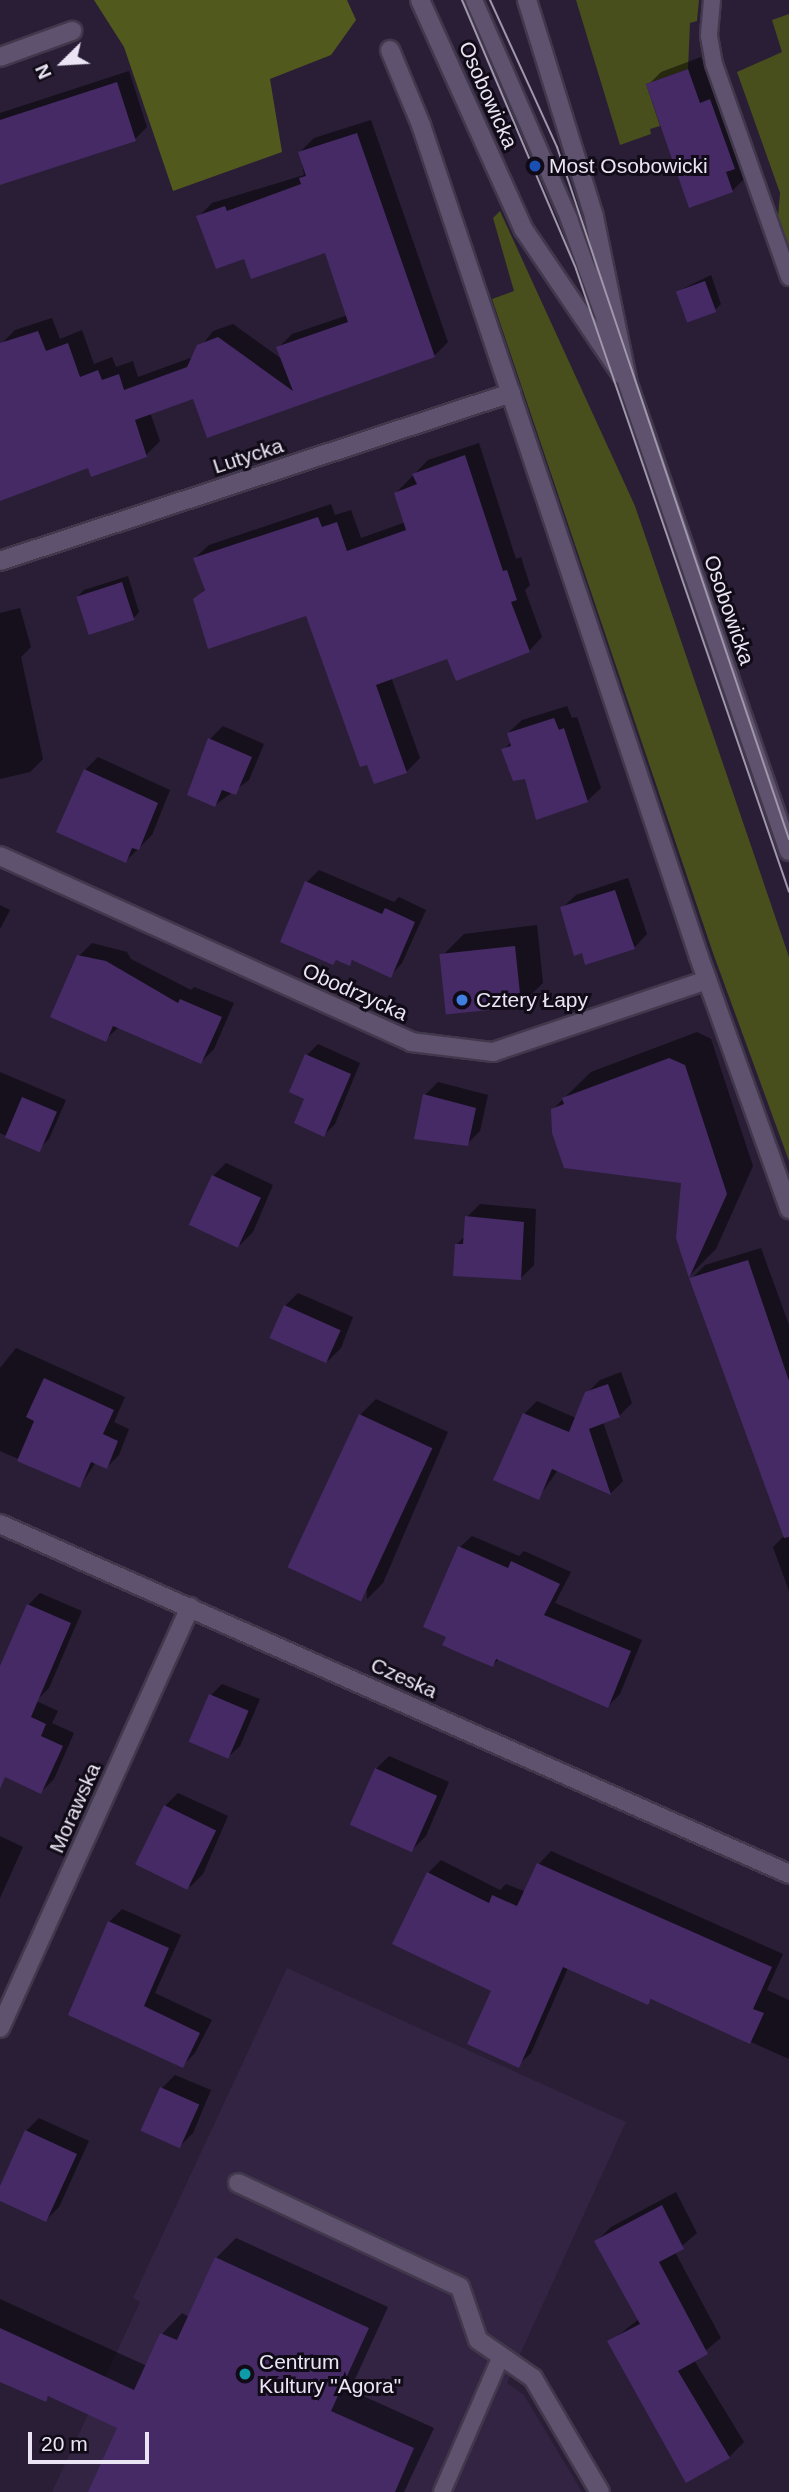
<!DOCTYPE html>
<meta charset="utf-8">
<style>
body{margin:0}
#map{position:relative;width:789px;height:2492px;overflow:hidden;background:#291e36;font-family:Arial,sans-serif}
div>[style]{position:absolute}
.built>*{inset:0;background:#322442}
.green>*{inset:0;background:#484e1c}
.forest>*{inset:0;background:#52591d}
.shadow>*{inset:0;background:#0007}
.building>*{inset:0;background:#462a66;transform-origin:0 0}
.roads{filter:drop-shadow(2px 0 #42384c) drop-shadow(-2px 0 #42384c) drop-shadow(0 2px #42384c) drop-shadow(0 -2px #42384c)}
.service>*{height:16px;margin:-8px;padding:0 8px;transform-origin:8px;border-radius:8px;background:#5e526e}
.minor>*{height:18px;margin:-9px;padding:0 9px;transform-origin:9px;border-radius:9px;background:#5e526e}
.tertiary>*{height:18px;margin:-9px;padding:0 9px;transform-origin:9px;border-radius:9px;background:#5e526e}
.tram>*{height:2px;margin:-1px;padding:0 1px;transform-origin:1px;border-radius:1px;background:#9f97ab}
.dots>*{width:19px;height:19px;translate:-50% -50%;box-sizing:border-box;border:4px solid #100b16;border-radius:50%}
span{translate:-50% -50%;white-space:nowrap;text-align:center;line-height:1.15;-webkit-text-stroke:6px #100b16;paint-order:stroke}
.street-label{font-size:21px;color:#eae4f4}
.poi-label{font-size:21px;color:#eae4f4}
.left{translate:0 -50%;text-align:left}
.north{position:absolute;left:28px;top:28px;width:70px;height:70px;-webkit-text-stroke:5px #100b16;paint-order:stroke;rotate:246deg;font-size:19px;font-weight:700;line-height:28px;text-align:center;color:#eae4f4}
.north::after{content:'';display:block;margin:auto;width:24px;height:32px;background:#eae4f4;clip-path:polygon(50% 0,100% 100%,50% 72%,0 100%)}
.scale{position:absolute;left:28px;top:2432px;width:121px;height:32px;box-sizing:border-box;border:4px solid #eae4f4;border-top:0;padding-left:9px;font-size:21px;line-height:24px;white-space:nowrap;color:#eae4f4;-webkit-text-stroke:5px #100b16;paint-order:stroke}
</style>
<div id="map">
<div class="built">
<i style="clip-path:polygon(287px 1968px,626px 2122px,507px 2383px,524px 2395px,582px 2492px,52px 2492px,140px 2302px,133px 2298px)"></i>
</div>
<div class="green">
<i style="clip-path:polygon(576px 0,699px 0,697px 21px,690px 23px,688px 69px,646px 84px,660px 126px,650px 129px,651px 134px,620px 145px)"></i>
<i style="clip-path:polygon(789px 14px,789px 250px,778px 218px,780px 193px,737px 72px,782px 52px,772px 20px)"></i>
<i style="clip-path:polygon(500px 211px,635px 506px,789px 957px,789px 1161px,713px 953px,492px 299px,514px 291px,493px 218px)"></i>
</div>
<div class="forest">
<i style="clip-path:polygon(94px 0,347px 0,356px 20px,331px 55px,270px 79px,282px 152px,173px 191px,124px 47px)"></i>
</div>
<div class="shadow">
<i style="clip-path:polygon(701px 57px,713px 91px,724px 87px,747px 154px,740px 162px,745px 178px,732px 191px,648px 85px,661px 72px)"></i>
<i style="clip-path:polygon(129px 71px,147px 127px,135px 139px,0 183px,0 113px)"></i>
<i style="clip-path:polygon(371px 120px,448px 342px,434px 356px,208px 436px,194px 397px,150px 412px,160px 441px,146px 455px,89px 466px,0 500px,1px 344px,15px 330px,52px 318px,60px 339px,82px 330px,94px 364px,112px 357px,116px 367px,133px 361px,138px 377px,193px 357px,213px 331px,233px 324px,283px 360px,278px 348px,292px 334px,348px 315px,326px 251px,245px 257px,198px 217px,212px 203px,304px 175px,300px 152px,314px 138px)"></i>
<i style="clip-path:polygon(711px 275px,721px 304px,715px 310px,678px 291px)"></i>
<i style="clip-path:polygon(479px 443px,516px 559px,521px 557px,530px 585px,525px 590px,542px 637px,529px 651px,448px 657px,391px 677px,420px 758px,406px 772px,307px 614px,195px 599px,206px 588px,195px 558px,209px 545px,331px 504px,335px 515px,351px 510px,361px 538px,406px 522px,396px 493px,428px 460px)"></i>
<i style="clip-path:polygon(128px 576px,139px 612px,133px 619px,78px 596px,84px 590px)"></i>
<i style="clip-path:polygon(20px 608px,31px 647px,21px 657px,43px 759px,30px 772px,0 779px,0 613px)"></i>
<i style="clip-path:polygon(567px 706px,572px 718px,577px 717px,601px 788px,587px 801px,526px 777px,503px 750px,511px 742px,508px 733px,522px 720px)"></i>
<i style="clip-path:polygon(223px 726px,264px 744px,249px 780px,215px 805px,210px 739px)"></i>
<i style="clip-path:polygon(98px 757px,170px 790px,152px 835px,126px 861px,85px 770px)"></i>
<i style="clip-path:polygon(319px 870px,394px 902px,399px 897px,426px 910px,402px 963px,390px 976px,354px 959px,349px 964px,307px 882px)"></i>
<i style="clip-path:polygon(628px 878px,647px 934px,634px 948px,562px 908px,576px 895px)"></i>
<i style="clip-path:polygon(0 905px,10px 910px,0 929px)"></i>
<i style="clip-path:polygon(537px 925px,543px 983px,520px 1005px,442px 956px,464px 934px)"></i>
<i style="clip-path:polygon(92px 943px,127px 952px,131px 959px,191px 990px,194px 987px,234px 1003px,214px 1049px,201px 1062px,119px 1027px,106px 1039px,79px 956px)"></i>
<i style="clip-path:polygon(697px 1032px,711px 1039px,753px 1166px,716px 1249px,690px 1275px,683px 1182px,553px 1109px,591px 1072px)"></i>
<i style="clip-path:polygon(318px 1044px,360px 1063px,335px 1124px,324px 1135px,307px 1098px,307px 1055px)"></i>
<i style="clip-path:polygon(0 1072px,66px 1100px,49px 1139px,38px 1150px,0 1133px)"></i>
<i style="clip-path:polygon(438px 1082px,488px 1095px,480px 1131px,467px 1144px,425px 1095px)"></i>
<i style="clip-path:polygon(226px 1163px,273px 1185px,253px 1232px,240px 1245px,213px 1176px)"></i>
<i style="clip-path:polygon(480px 1204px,536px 1209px,534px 1265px,521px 1278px,457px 1244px,465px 1236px,467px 1217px)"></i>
<i style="clip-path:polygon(761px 1248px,789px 1325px,789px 1591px,773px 1547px,785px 1535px,691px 1279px,705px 1265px)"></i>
<i style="clip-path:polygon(298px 1293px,353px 1317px,341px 1348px,328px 1361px,285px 1306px)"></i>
<i style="clip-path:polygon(16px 1348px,125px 1397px,114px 1422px,129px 1429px,119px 1455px,107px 1467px,96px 1462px,80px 1486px,0 1451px,0 1368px)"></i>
<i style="clip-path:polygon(621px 1372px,632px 1403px,619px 1416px,603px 1422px,623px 1481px,611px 1493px,558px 1470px,538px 1498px,524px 1414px,537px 1401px,576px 1418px,587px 1393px,600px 1380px)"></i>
<i style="clip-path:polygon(376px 1399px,448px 1432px,383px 1583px,367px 1599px,360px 1415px)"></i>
<i style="clip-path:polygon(472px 1536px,519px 1556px,524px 1551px,571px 1572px,555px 1603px,642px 1640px,620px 1694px,608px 1706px,500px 1658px,493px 1665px,460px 1547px)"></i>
<i style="clip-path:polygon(40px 1593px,82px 1611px,49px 1688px,36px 1701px,58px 1711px,52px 1723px,74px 1733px,54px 1779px,41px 1792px,0 1773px,0 1670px,28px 1605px)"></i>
<i style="clip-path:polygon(222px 1684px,260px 1699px,240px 1746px,228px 1757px,211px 1695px)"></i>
<i style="clip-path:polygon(389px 1756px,449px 1782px,426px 1836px,413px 1849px,376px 1769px)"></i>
<i style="clip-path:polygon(178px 1793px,228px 1816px,203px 1874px,190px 1887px,165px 1806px)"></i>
<i style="clip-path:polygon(0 1836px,23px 1847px,0 1898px)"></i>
<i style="clip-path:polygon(551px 1851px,783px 1954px,767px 1990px,789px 2000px,789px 2059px,653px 1998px,648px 2003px,568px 1968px,531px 2053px,518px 2065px,493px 1990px,428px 1873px,441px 1860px,500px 1890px,506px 1884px,526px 1892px,539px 1864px)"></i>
<i style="clip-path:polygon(122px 1909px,181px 1935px,155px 1993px,212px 2020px,195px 2053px,182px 2066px,70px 2014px,109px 1922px)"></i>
<i style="clip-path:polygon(175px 2075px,211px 2090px,193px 2133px,180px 2146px,162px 2088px)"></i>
<i style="clip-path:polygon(39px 2118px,89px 2141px,59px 2207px,46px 2220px,0 2199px,26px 2131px)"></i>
<i style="clip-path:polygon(676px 2192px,697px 2233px,675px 2252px,721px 2338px,694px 2360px,744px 2442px,729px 2457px,687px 2481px,610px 2342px,639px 2319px,597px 2241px,611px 2227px)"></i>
<i style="clip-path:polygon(236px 2238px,388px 2307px,350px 2390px,434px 2428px,404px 2492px,90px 2492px,119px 2427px,50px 2395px,45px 2400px,0 2380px,0 2299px,147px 2366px,162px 2334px,182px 2313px,189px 2317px,216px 2258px)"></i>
</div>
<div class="building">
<i style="clip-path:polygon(688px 69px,700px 103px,710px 99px,735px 169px,726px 172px,733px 192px,689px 208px,646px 84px)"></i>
<i style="clip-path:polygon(117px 82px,136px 141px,0 185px,0 120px)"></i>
<i style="clip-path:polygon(357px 133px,435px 357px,207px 438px,193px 399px,135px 420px,147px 457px,91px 477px,88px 468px,0 501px,0 343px,38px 331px,46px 351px,68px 343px,80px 377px,98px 370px,102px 380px,119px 374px,124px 390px,187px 367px,197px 345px,218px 337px,293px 391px,276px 347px,348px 322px,325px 253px,251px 279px,244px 259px,216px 269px,196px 216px,225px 206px,227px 211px,301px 184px,299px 178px,306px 176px,298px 152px)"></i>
<i style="left:705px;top:281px;width:33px;height:31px;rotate:70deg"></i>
<i style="clip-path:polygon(465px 455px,503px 571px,507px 570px,517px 600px,511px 602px,530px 652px,456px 681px,447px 659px,376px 685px,407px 773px,374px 784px,367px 765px,360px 767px,306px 616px,208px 649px,193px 599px,205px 590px,193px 558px,318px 517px,322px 527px,337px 522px,347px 551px,406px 530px,394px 493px,417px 484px,412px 474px)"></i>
<i style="left:122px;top:582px;width:40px;height:48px;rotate:72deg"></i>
<i style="clip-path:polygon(554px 718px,559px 730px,564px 728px,588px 802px,536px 820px,525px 779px,513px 781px,501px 749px,511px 746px,507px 733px)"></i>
<i style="clip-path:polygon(208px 738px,252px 757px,236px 795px,222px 790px,215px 807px,187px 795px)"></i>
<i style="clip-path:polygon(84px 769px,158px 803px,139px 850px,132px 848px,126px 863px,56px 832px)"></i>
<i style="clip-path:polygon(305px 881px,382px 914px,385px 908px,415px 922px,391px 978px,352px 960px,350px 966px,336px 960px,333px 965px,280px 942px)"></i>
<i style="clip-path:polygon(615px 890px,635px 949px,585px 965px,582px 953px,574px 956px,560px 907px)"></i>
<i style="left:515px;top:946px;width:61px;height:76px;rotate:84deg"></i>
<i style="clip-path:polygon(77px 955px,106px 961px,178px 1003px,180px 999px,222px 1017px,201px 1064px,113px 1026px,106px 1042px,50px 1017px)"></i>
<i style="clip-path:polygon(305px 1054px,351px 1074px,324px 1137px,294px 1123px,304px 1099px,289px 1092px)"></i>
<i style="clip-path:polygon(669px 1058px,685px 1065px,727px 1194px,689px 1278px,676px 1238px,681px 1183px,564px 1168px,552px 1133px,551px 1109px,564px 1104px,562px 1098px)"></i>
<i style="clip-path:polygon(423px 1094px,476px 1108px,468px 1146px,414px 1139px)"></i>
<i style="left:22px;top:1097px;width:38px;height:44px;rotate:23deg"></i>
<i style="left:212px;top:1175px;width:54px;height:55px;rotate:25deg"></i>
<i style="clip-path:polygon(465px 1216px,524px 1222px,521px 1280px,453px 1276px,455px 1244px,463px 1244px)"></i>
<i style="clip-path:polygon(748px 1260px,789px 1381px,789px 1537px,784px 1538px,689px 1278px)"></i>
<i style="left:284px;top:1305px;width:62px;height:36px;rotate:24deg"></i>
<i style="clip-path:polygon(44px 1378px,114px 1410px,103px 1434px,118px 1441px,107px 1469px,91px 1462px,80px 1488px,17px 1461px,34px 1421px,26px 1417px)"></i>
<i style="clip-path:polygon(608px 1384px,620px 1417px,589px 1429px,611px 1495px,552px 1469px,539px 1500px,493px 1480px,523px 1413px,569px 1432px,585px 1392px)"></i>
<i style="left:359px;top:1414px;width:81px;height:169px;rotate:25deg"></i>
<i style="clip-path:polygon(458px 1546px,508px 1568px,511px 1561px,560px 1584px,544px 1615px,631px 1651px,608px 1708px,496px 1659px,493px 1667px,464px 1655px,442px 1645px,446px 1637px,423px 1627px)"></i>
<i style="clip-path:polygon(27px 1604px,71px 1623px,31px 1717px,46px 1724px,41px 1736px,63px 1746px,41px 1794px,5px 1777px,0 1789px,0 1666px)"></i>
<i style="left:209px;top:1694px;width:43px;height:52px;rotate:23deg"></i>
<i style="left:375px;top:1768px;width:68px;height:62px;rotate:24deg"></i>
<i style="left:164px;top:1805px;width:58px;height:66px;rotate:26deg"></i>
<i style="clip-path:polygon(537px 1863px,772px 1967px,753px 2009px,764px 2013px,750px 2044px,651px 1999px,648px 2005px,563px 1967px,519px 2068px,467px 2044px,491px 1991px,392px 1944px,427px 1872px,489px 1903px,492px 1895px,517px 1906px)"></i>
<i style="clip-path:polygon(108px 1921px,169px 1948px,144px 2006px,200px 2033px,183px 2068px,68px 2015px)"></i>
<i style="left:160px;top:2087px;width:43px;height:48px;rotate:24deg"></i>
<i style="clip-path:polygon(25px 2130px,77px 2154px,46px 2222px,0 2201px,0 2186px)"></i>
<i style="clip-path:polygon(662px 2205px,684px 2249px,659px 2262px,708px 2354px,678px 2371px,730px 2458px,686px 2483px,607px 2341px,640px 2324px,594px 2241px)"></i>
<i style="clip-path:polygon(215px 2257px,369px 2328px,331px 2411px,414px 2448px,395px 2492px,88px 2492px,117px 2428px,48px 2396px,46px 2402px,0 2382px,0 2328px,134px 2390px,160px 2333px,177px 2340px)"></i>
</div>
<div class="roads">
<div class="service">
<i style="left:474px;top:0;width:239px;rotate:66.5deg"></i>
<i style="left:569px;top:219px;width:134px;rotate:70.3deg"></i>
<i style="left:712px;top:0;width:36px;rotate:95deg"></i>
<i style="left:709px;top:36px;width:28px;rotate:80deg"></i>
<i style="left:714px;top:64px;width:226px;rotate:70.6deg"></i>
<i style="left:442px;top:2492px;width:148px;rotate:-66.5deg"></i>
</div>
<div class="minor">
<i style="left:390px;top:50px;width:81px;rotate:67.5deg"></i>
<i style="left:421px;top:125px;width:877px;rotate:71.52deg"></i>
<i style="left:699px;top:957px;width:268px;rotate:70.3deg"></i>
<i style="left:0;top:57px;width:77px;rotate:-19.9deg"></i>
<i style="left:0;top:561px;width:538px;rotate:-18.2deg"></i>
<i style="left:0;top:856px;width:451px;rotate:24.3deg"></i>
<i style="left:411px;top:1042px;width:83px;rotate:7deg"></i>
<i style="left:493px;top:1052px;width:226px;rotate:-18.6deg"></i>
<i style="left:0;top:1524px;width:863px;rotate:23.92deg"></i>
<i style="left:0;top:2028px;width:462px;rotate:-65.7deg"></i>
<i style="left:238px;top:2183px;width:245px;rotate:25.1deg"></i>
<i style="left:460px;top:2287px;width:56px;rotate:71.2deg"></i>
<i style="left:478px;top:2340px;width:67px;rotate:34.6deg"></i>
<i style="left:533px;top:2378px;width:132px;rotate:59.6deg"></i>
</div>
<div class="tertiary">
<i style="left:420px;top:0;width:252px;rotate:65.7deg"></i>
<i style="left:524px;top:230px;width:175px;rotate:55.9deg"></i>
<i style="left:527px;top:0;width:227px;rotate:72.8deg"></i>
<i style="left:594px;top:217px;width:170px;rotate:78.5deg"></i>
<i style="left:628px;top:384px;width:494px;rotate:71deg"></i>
</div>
</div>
<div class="tram">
<i style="left:462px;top:0;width:292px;rotate:67deg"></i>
<i style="left:576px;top:269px;width:658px;rotate:71.12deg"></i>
<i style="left:490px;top:0;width:162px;rotate:65.5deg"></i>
<i style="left:557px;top:147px;width:730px;rotate:71.47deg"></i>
</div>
<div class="dots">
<i style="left:535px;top:166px;background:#1a4fb4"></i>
<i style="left:462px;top:1000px;background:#3f7fe0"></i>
<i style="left:245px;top:2374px;background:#0f9aa8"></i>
</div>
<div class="street-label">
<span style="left:488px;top:95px;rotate:66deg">Osobowicka</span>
<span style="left:248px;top:456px;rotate:-18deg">Lutycka</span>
<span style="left:729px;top:610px;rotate:71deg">Osobowicka</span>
<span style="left:355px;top:992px;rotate:24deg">Obodrzycka</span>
<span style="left:404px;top:1678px;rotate:24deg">Czeska</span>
<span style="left:75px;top:1808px;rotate:-66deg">Morawska</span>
</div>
<div class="poi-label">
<span class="left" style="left:549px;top:166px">Most Osobowicki</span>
<span class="left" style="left:476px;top:1000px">Cztery Łapy</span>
<span class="left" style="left:259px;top:2374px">Centrum<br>Kultury "Agora"</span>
</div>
<div class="north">N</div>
<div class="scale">20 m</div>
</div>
